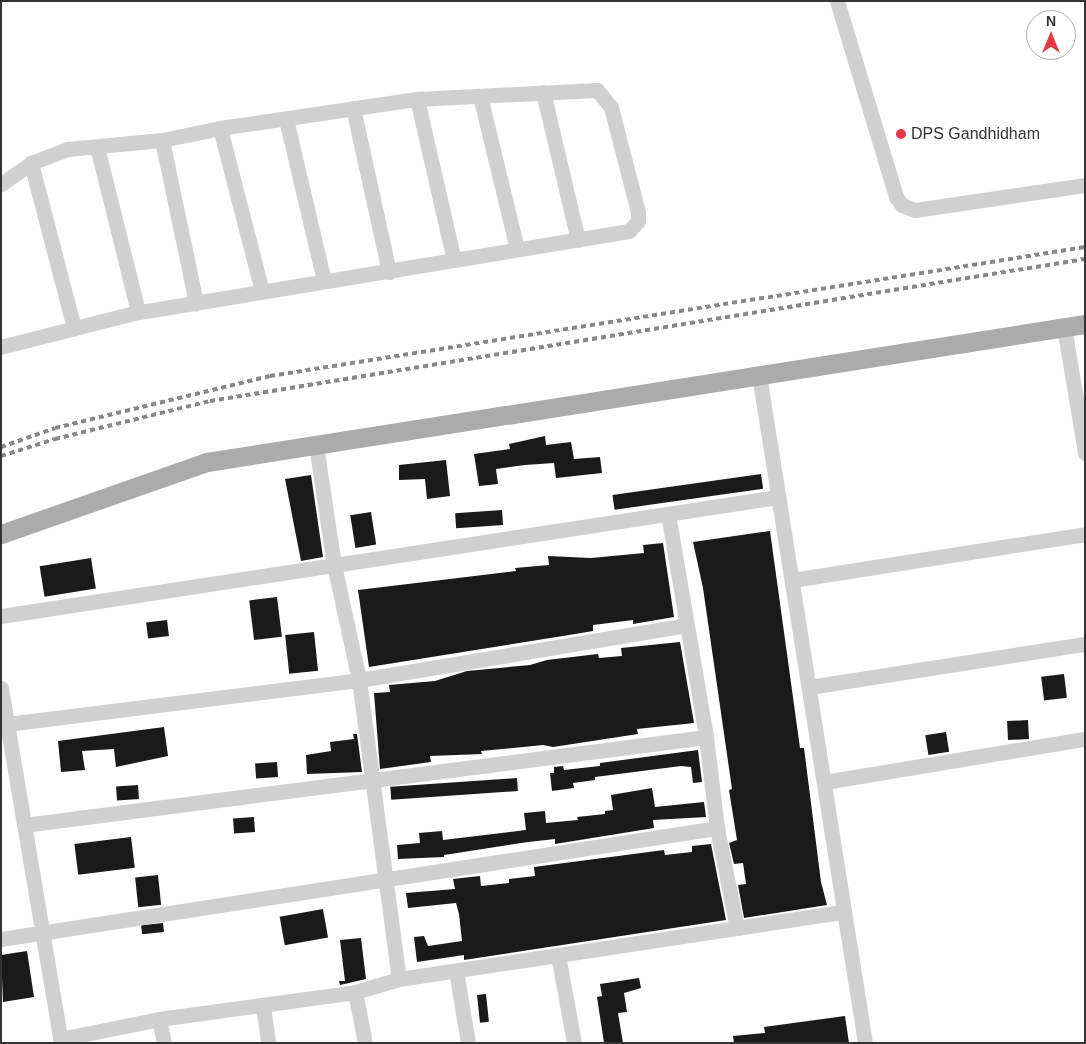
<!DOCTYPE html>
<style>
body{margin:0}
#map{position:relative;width:1086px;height:1044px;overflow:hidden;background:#fff;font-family:Helvetica,sans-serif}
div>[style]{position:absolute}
.building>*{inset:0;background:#1a1a1a;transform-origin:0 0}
.minor>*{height:15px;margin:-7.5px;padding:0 7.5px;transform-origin:7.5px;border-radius:7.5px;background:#d0d0d0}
.major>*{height:19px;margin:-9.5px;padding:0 9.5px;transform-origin:9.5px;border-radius:9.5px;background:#ababab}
.rail>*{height:4px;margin-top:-2px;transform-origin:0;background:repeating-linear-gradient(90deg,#888 0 5px,transparent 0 9px)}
.dots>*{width:14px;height:14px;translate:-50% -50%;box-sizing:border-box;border:2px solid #fff;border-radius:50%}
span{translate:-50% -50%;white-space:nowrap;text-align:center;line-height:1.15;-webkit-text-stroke:5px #fff;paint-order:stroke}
.poi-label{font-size:16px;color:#333}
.left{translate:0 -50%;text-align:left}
.frame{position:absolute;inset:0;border:2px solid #333;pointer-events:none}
.north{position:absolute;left:1026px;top:10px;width:50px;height:50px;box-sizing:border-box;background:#fff;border:1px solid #adadad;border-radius:50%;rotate:0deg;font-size:14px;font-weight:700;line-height:20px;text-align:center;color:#333}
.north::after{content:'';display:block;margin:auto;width:18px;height:22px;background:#e63946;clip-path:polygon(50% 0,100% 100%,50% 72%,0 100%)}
</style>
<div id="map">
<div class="building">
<i style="clip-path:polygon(545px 436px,546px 445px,571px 442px,574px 459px,600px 457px,602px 473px,556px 478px,554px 463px,525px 465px,496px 469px,498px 484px,479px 486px,474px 454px,510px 449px,509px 444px)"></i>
<i style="clip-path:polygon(446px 460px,450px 496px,427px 499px,425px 479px,399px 480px,399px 465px)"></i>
<i style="left:761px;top:474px;width:15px;height:150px;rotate:82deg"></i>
<i style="clip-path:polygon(311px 475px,323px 557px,301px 561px,285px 479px)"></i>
<i style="left:502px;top:510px;width:15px;height:47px;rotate:86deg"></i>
<i style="left:371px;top:512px;width:33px;height:21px;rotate:81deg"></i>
<i style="clip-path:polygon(770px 531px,800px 748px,804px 748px,821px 882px,827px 905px,744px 918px,738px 885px,746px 884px,743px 863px,734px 864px,729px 843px,737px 840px,729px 790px,732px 789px,703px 588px,693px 542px)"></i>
<i style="clip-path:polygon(663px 543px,674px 617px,633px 624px,633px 620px,593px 625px,593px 631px,569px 635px,369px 667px,358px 590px,516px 571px,515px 568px,549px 565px,548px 556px,591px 558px,644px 553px,643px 545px)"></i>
<i style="left:91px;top:558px;width:31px;height:52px;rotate:81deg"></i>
<i style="left:277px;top:597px;width:40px;height:28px;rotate:83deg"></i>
<i style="left:167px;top:620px;width:16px;height:21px;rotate:83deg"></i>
<i style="left:314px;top:632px;width:39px;height:29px;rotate:84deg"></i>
<i style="clip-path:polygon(680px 642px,694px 723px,637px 729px,638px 734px,553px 747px,543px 745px,481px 751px,482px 754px,430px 756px,431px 762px,380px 769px,374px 693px,390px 692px,389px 685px,435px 681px,467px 671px,530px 665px,547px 660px,598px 654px,599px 658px,622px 656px,621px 648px)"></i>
<i style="left:1064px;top:674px;width:24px;height:23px;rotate:83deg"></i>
<i style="left:1028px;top:720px;width:19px;height:21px;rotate:87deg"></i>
<i style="clip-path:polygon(164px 727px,168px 756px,116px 767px,114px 749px,82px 751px,85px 770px,61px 772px,58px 741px)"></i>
<i style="left:946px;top:732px;width:20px;height:21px;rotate:81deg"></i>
<i style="clip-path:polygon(353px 734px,357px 734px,362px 772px,307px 774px,306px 755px,331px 751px,330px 742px,354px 739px)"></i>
<i style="clip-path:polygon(698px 750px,702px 782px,693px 783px,691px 767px,681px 766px,595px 777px,595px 780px,573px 783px,574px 788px,552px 791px,550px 773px,554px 773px,554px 767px,563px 766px,564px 770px,600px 766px,600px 763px)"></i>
<i style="left:277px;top:762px;width:15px;height:22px;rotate:86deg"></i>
<i style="left:517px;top:778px;width:13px;height:127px;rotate:86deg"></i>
<i style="left:138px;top:785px;width:14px;height:22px;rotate:86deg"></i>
<i style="clip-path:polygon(652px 788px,655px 807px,704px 802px,706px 817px,653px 820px,654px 828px,555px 844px,555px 839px,528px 842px,444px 855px,444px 857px,398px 859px,397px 845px,420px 843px,419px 833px,442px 831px,443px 840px,526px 830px,524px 813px,545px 811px,546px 823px,578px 820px,577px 817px,605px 814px,605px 811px,613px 810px,611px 795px)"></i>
<i style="left:254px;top:817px;width:15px;height:21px;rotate:86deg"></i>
<i style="left:131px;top:837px;width:31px;height:57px;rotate:83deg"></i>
<i style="clip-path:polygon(711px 844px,726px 920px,464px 960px,464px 955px,417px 962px,414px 937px,424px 936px,428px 946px,462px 941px,459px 914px,456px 903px,408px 908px,406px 893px,455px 889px,453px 879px,480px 876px,481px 886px,509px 883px,509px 879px,535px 876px,534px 867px,664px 850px,665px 855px,692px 852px,692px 846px)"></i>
<i style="left:158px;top:875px;width:30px;height:23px;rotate:84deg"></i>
<i style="left:323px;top:909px;width:29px;height:44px;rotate:80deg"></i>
<i style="left:163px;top:923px;width:9px;height:22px;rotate:84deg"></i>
<i style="clip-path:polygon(361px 938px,366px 979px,340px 985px,339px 981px,345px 981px,340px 940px)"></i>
<i style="clip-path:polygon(27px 951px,34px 997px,3px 1002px,1px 955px)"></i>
<i style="clip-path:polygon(639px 978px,641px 988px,624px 993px,627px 1012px,618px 1013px,623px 1043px,604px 1043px,597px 997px,602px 996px,600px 984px)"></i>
<i style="left:486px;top:994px;width:28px;height:9px;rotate:84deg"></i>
<i style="clip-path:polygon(845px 1016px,849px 1043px,734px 1043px,733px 1036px,765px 1033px,764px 1027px)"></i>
</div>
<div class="minor">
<i style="left:837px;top:1px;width:205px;rotate:73.2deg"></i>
<i style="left:896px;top:197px;width:10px;rotate:53deg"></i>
<i style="left:902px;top:205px;width:14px;rotate:21deg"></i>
<i style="left:915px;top:210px;width:172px;rotate:-8.4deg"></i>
<i style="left:543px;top:92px;width:152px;rotate:76.7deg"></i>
<i style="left:480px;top:96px;width:157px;rotate:76.4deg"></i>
<i style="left:417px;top:99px;width:165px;rotate:77.1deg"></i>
<i style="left:353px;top:108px;width:168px;rotate:77.6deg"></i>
<i style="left:286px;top:119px;width:166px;rotate:76.8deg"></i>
<i style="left:220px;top:128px;width:168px;rotate:75.6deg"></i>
<i style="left:162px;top:140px;width:167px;rotate:78.2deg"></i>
<i style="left:97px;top:147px;width:170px;rotate:76deg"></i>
<i style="left:31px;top:163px;width:171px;rotate:75.4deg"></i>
<i style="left:1px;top:184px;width:37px;rotate:-35deg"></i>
<i style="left:31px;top:163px;width:40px;rotate:-21deg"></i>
<i style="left:68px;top:149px;width:94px;rotate:-5.5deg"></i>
<i style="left:162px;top:140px;width:59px;rotate:-11.7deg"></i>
<i style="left:220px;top:128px;width:199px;rotate:-8.4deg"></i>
<i style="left:417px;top:99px;width:180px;rotate:-2.9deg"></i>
<i style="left:597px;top:90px;width:22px;rotate:51deg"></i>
<i style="left:611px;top:107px;width:108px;rotate:75.6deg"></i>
<i style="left:638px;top:212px;width:9px;rotate:90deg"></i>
<i style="left:638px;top:221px;width:13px;rotate:132deg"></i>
<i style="left:629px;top:231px;width:498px;rotate:170.6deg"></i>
<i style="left:138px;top:312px;width:141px;rotate:165.7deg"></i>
<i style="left:1064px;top:327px;width:128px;rotate:80.5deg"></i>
<i style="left:759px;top:375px;width:676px;rotate:80.98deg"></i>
<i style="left:316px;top:445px;width:121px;rotate:81.5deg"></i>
<i style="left:334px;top:565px;width:118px;rotate:77.7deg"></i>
<i style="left:359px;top:680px;width:302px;rotate:82.4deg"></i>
<i style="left:668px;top:514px;width:226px;rotate:80.3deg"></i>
<i style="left:706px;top:737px;width:92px;rotate:83.1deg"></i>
<i style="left:717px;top:828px;width:102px;rotate:78.7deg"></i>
<i style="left:792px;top:580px;width:297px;rotate:-8.9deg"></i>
<i style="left:1px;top:616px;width:786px;rotate:-8.71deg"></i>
<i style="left:809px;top:687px;width:279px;rotate:-8.9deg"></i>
<i style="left:1px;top:688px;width:360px;rotate:80.4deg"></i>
<i style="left:7px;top:724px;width:355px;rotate:-7.1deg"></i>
<i style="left:359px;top:680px;width:332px;rotate:-9.5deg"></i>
<i style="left:824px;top:782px;width:265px;rotate:-9.4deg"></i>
<i style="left:24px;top:825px;width:688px;rotate:-7.35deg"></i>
<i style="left:1px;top:939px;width:725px;rotate:-8.81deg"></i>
<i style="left:558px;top:955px;width:89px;rotate:79.7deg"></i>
<i style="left:456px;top:971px;width:73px;rotate:80.5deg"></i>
<i style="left:355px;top:992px;width:52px;rotate:78.9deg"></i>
<i style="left:263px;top:1006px;width:37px;rotate:82deg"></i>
<i style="left:159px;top:1019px;width:25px;rotate:78deg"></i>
<i style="left:60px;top:1039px;width:101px;rotate:-11.4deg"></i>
<i style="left:159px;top:1019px;width:198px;rotate:-7.8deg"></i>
<i style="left:355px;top:992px;width:46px;rotate:-16.5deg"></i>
<i style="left:399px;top:979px;width:450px;rotate:-8.6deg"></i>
</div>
<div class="major">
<i style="left:1px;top:534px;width:218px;rotate:-19.3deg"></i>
<i style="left:207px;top:462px;width:889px;rotate:-8.93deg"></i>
</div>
<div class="rail">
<i style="left:1px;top:447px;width:57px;rotate:-19.4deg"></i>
<i style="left:55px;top:428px;width:221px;rotate:-13.6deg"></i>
<i style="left:270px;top:376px;width:825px;rotate:-8.99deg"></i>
<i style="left:1px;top:456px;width:57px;rotate:-17.5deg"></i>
<i style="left:55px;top:439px;width:160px;rotate:-13.8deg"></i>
<i style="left:210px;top:401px;width:886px;rotate:-9.22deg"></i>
</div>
<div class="dots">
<i style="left:901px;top:134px;background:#e63946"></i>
</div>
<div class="poi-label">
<span class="left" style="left:911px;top:134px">DPS Gandhidham</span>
</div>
<div class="frame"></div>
<div class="north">N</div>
</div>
